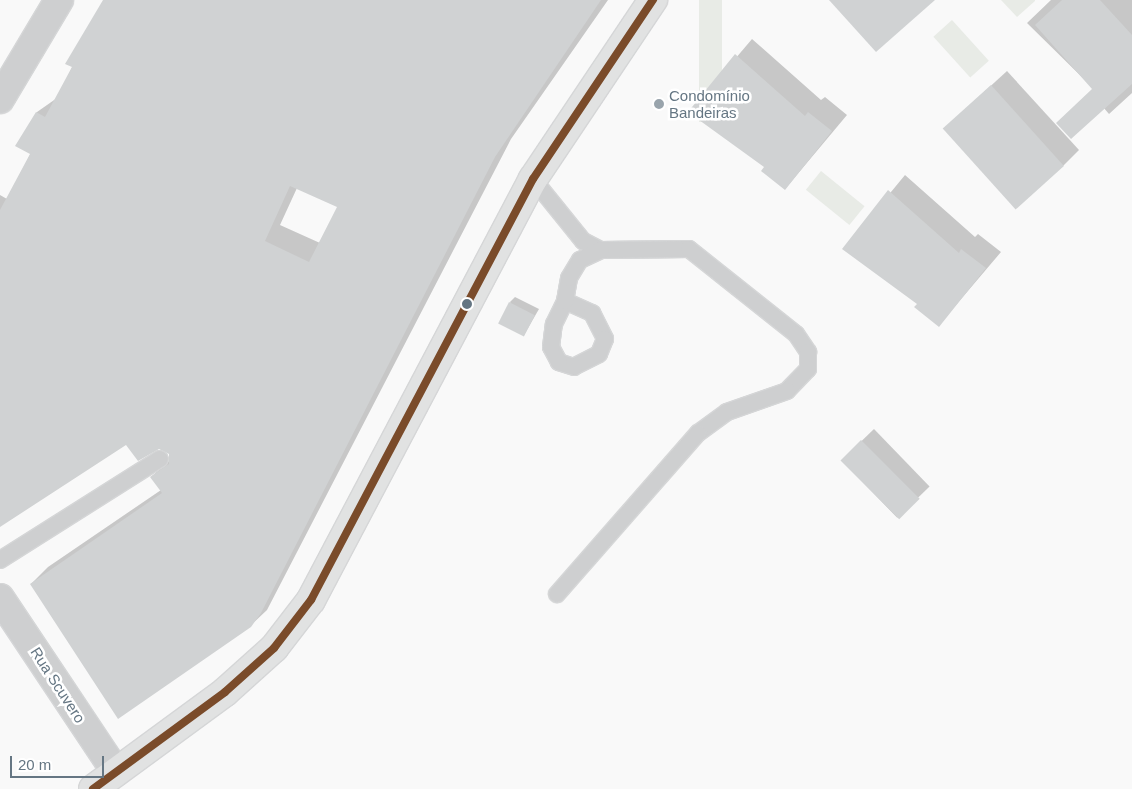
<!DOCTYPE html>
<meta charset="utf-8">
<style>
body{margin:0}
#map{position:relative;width:1132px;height:789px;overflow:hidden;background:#f9f9f9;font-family:Helvetica,sans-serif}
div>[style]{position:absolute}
.green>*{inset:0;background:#e8ebe6;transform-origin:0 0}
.shadow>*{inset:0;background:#0003;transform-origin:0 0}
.building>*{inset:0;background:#d0d2d3;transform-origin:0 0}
.roads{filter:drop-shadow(1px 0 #d5d6d7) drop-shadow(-1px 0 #d5d6d7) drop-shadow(0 1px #d5d6d7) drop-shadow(0 -1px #d5d6d7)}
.lane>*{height:16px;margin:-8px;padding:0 8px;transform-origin:8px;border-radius:8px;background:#cecfd0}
.street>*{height:28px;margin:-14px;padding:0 14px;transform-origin:14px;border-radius:14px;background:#cecfd0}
.secondary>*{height:28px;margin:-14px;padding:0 14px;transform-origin:14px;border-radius:14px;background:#e1e2e2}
.bus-1>*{height:8px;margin:-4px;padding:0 4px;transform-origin:4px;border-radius:4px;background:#7a4b2a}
.dots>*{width:14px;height:14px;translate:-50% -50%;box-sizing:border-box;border:2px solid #fff;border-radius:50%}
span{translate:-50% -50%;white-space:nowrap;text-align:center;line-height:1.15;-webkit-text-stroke:5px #fff;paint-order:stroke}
.poi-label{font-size:15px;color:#657683}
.left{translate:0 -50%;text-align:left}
.street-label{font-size:15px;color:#657683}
.scale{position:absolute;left:10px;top:756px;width:94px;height:22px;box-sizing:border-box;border:2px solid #657683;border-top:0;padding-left:6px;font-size:15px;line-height:18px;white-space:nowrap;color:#657683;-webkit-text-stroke:4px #fff;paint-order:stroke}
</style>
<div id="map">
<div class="green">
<i style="left:699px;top:0;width:23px;height:122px"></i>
<i style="clip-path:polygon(1001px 0,1035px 0,1035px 1px,1017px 17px)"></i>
<i style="left:952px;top:20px;width:55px;height:25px;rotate:48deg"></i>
<i style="left:821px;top:171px;width:56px;height:24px;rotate:39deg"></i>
</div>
<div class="shadow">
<i style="clip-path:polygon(evenodd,105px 0,608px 0,511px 139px,267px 610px,250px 626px,31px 584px,48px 567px,161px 490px,151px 477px,170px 460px,169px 452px,159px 448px,126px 444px,0 526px,0 195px,7px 199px,31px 153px,17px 146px,37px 112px,57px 98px,105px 0,297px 188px,339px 206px,320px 243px,280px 225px,297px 188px)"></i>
<i style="clip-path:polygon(1051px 0,1132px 0,1132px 93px,1109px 114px,1090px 92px,1094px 89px,1027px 23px)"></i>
<i style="clip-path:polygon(752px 39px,821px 100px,825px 97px,847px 115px,785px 189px,766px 167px,690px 112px)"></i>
<i style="clip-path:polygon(1007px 71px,1079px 150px,1063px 166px,960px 114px)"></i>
<i style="clip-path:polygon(905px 175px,975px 237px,978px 234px,1001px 252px,939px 325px,919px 304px,844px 249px)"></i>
<i style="clip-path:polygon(515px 297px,539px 309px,524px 335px,510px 302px)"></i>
<i style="left:874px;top:429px;width:80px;height:45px;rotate:46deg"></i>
</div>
<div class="building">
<i style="clip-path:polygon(evenodd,103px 0,601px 0,495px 157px,261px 613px,251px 627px,118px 719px,30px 584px,162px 493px,150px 477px,169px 464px,169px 454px,159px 449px,138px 461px,126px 445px,0 527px,0 210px,30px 154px,15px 146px,36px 112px,45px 117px,72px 67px,65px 64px,103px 0,290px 186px,337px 207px,309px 262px,265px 241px,290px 186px)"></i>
<i style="clip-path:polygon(829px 0,935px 0,876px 52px)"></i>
<i style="clip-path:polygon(1062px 0,1100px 0,1132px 35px,1132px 84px,1071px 139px,1056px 123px,1092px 89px,1035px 25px)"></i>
<i style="clip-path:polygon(735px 54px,805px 116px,808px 112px,832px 131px,785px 190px,761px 171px,764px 167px,688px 112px)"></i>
<i style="left:991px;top:85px;width:109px;height:65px;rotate:48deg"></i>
<i style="clip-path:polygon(888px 190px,959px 253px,961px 249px,986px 268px,939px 327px,914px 307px,917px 304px,842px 249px)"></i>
<i style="left:509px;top:302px;width:29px;height:24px;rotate:27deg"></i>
<i style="left:861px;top:440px;width:83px;height:29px;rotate:45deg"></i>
</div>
<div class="roads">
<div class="lane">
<i style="left:533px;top:179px;width:80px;rotate:51.1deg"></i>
<i style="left:583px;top:241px;width:20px;rotate:27deg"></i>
<i style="left:601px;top:250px;width:88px;rotate:-0.7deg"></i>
<i style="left:689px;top:249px;width:137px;rotate:38.5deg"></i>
<i style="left:796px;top:334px;width:22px;rotate:56deg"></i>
<i style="left:808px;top:352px;width:17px;rotate:90deg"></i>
<i style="left:808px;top:369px;width:30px;rotate:134deg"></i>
<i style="left:787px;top:391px;width:64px;rotate:160.7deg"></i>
<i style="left:727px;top:412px;width:36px;rotate:144deg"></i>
<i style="left:698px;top:433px;width:214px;rotate:131.2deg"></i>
<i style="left:565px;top:301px;width:30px;rotate:24deg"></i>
<i style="left:592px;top:313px;width:29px;rotate:63deg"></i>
<i style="left:605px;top:339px;width:16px;rotate:112deg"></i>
<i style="left:599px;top:354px;width:28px;rotate:153deg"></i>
<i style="left:574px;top:367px;width:16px;rotate:-162deg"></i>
<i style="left:559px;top:362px;width:17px;rotate:-118deg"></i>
<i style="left:551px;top:347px;width:23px;rotate:-83deg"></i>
<i style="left:554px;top:324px;width:25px;rotate:-64deg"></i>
<i style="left:565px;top:301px;width:23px;rotate:-80deg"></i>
<i style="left:569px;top:278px;width:21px;rotate:-59deg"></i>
<i style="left:580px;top:260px;width:23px;rotate:-25deg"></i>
<i style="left:0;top:560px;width:189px;rotate:-32.3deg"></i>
</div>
<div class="street">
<i style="left:0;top:99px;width:115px;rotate:-59.2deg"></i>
<i style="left:0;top:598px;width:209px;rotate:56.3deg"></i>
</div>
<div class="secondary">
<i style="left:93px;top:789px;width:164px;rotate:-36.3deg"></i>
<i style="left:225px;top:692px;width:66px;rotate:-41.9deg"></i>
<i style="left:274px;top:648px;width:61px;rotate:-52.4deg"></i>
<i style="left:311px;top:600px;width:476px;rotate:-62.2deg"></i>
<i style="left:533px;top:179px;width:216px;rotate:-56.2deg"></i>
</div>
</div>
<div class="bus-1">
<i style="left:93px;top:789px;width:164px;rotate:-36.3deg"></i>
<i style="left:225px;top:692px;width:66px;rotate:-41.9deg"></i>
<i style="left:274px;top:648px;width:61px;rotate:-52.4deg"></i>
<i style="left:311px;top:600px;width:476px;rotate:-62.2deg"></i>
<i style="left:533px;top:179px;width:216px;rotate:-56.2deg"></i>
</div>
<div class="dots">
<i style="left:659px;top:104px;background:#99a4ac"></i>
<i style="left:467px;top:304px;background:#657683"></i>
</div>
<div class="poi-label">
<span class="left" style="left:669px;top:104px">Condomínio<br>Bandeiras</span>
</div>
<div class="street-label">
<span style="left:58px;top:685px;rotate:57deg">Rua Scuvero</span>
</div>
<div class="scale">20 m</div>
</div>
